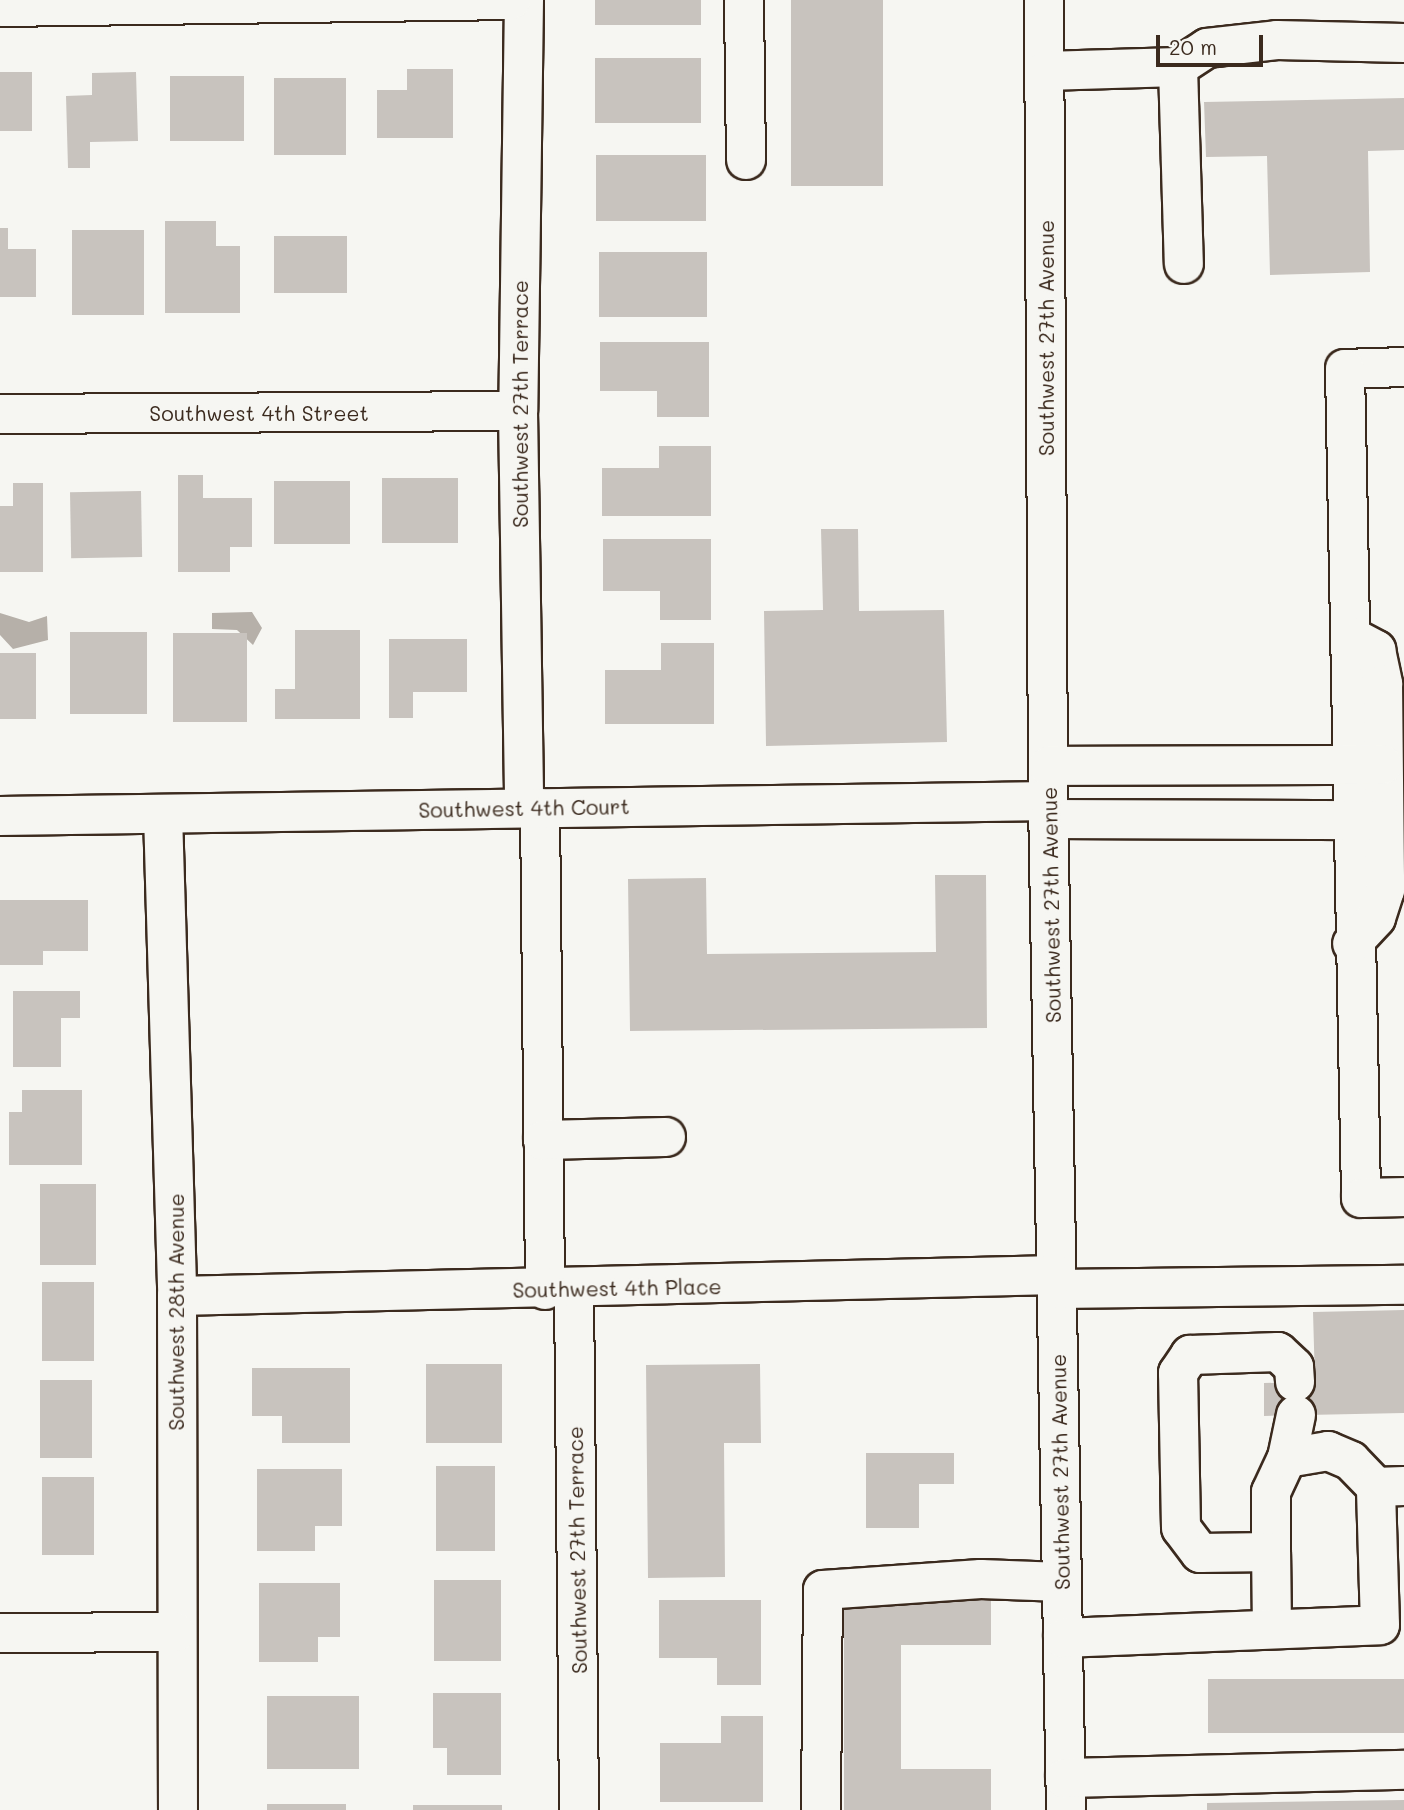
<!DOCTYPE html>
<style>
body{margin:0}
#map{position:relative;width:1404px;height:1810px;overflow:hidden;background:#f6f6f2;font-family:Mali,sans-serif}
div>[style]{position:absolute}
.water>*{inset:0;background:#b6b0a9}
.building>*{inset:0;background:#c8c3be;transform-origin:0 0}
.roads{filter:drop-shadow(2px 0 #3b2a1e) drop-shadow(-2px 0 #3b2a1e) drop-shadow(0 2px #3b2a1e) drop-shadow(0 -2px #3b2a1e)}
.minor>*{height:38px;margin:-19px;padding:0 19px;transform-origin:19px;border-radius:19px;background:#f6f6f2}
span{translate:-50% -50%;white-space:nowrap;text-align:center;line-height:1.15;-webkit-text-stroke:5px #f6f6f2;paint-order:stroke}
.street-label{font-size:21px;color:#3b2a1e}
.scale{position:absolute;left:1156px;top:35px;width:107px;height:32px;box-sizing:border-box;border:4px solid #3b2a1e;border-top:0;padding-left:9px;font-size:21px;line-height:24px;white-space:nowrap;color:#3b2a1e;-webkit-text-stroke:5px #f6f6f2;paint-order:stroke}
</style>
<div id="map">
<div class="water">
<i style="clip-path:polygon(252px 612px,262px 628px,253px 645px,237px 630px,212px 629px,212px 613px)"></i>
<i style="clip-path:polygon(0 613px,29px 622px,47px 616px,48px 640px,13px 649px,0 635px)"></i>
</div>
<div class="building">
<i style="left:595px;top:0;width:106px;height:25px"></i>
<i style="left:791px;top:0;width:92px;height:186px"></i>
<i style="left:595px;top:58px;width:106px;height:65px"></i>
<i style="clip-path:polygon(407px 69px,453px 69px,453px 138px,377px 138px,377px 90px,407px 90px)"></i>
<i style="left:0;top:72px;width:32px;height:59px"></i>
<i style="clip-path:polygon(136px 72px,138px 141px,90px 142px,90px 168px,68px 168px,66px 96px,92px 95px,92px 73px)"></i>
<i style="left:170px;top:76px;width:74px;height:65px"></i>
<i style="left:274px;top:78px;width:72px;height:77px"></i>
<i style="clip-path:polygon(1404px 98px,1404px 150px,1368px 151px,1370px 272px,1270px 275px,1267px 156px,1206px 157px,1204px 102px)"></i>
<i style="left:596px;top:155px;width:110px;height:66px"></i>
<i style="clip-path:polygon(165px 221px,216px 221px,216px 246px,240px 246px,240px 313px,165px 313px)"></i>
<i style="clip-path:polygon(0 228px,8px 228px,8px 249px,36px 249px,36px 297px,0 297px)"></i>
<i style="left:72px;top:230px;width:72px;height:85px"></i>
<i style="left:274px;top:236px;width:73px;height:57px"></i>
<i style="left:599px;top:252px;width:108px;height:65px"></i>
<i style="clip-path:polygon(600px 342px,709px 342px,709px 417px,657px 417px,657px 391px,600px 391px)"></i>
<i style="clip-path:polygon(659px 446px,711px 446px,711px 516px,602px 516px,602px 468px,659px 468px)"></i>
<i style="clip-path:polygon(178px 475px,203px 475px,203px 498px,252px 498px,252px 547px,230px 547px,230px 572px,178px 572px)"></i>
<i style="left:382px;top:478px;width:76px;height:65px"></i>
<i style="left:274px;top:481px;width:76px;height:63px"></i>
<i style="clip-path:polygon(13px 483px,43px 483px,43px 572px,0 572px,0 506px,13px 506px)"></i>
<i style="left:141px;top:491px;width:66px;height:71px;rotate:89deg"></i>
<i style="clip-path:polygon(821px 529px,858px 529px,859px 611px,944px 610px,947px 742px,766px 746px,764px 611px,823px 610px)"></i>
<i style="clip-path:polygon(603px 539px,711px 539px,711px 620px,660px 620px,660px 591px,603px 591px)"></i>
<i style="clip-path:polygon(295px 630px,360px 630px,360px 719px,275px 719px,275px 689px,295px 689px)"></i>
<i style="left:70px;top:632px;width:77px;height:82px"></i>
<i style="left:173px;top:633px;width:74px;height:89px"></i>
<i style="clip-path:polygon(389px 639px,467px 639px,467px 692px,413px 692px,413px 718px,389px 718px)"></i>
<i style="clip-path:polygon(661px 643px,714px 643px,714px 724px,605px 724px,605px 670px,661px 670px)"></i>
<i style="left:0;top:653px;width:36px;height:66px"></i>
<i style="clip-path:polygon(935px 875px,986px 875px,987px 1028px,630px 1031px,628px 879px,706px 878px,707px 954px,936px 952px)"></i>
<i style="clip-path:polygon(0 900px,88px 900px,88px 951px,43px 951px,43px 965px,0 965px)"></i>
<i style="clip-path:polygon(13px 991px,80px 991px,80px 1018px,61px 1018px,61px 1067px,13px 1067px)"></i>
<i style="clip-path:polygon(22px 1090px,82px 1090px,82px 1165px,9px 1165px,9px 1112px,22px 1112px)"></i>
<i style="left:40px;top:1184px;width:56px;height:81px"></i>
<i style="left:42px;top:1282px;width:52px;height:79px"></i>
<i style="clip-path:polygon(1404px 1310px,1404px 1413px,1264px 1416px,1264px 1383px,1315px 1382px,1313px 1312px)"></i>
<i style="left:426px;top:1364px;width:76px;height:79px"></i>
<i style="clip-path:polygon(760px 1364px,761px 1443px,724px 1443px,725px 1577px,648px 1578px,646px 1365px)"></i>
<i style="clip-path:polygon(252px 1368px,350px 1368px,350px 1443px,282px 1443px,282px 1416px,252px 1416px)"></i>
<i style="left:40px;top:1380px;width:52px;height:78px"></i>
<i style="clip-path:polygon(866px 1453px,954px 1453px,954px 1484px,919px 1484px,919px 1528px,866px 1528px)"></i>
<i style="left:436px;top:1466px;width:59px;height:85px"></i>
<i style="clip-path:polygon(257px 1469px,342px 1469px,342px 1526px,315px 1526px,315px 1551px,257px 1551px)"></i>
<i style="left:42px;top:1477px;width:52px;height:78px"></i>
<i style="left:434px;top:1580px;width:67px;height:81px"></i>
<i style="clip-path:polygon(259px 1583px,340px 1583px,340px 1637px,318px 1637px,318px 1662px,259px 1662px)"></i>
<i style="clip-path:polygon(844px 1587px,991px 1587px,991px 1645px,901px 1645px,901px 1769px,991px 1769px,991px 1810px,844px 1810px)"></i>
<i style="clip-path:polygon(659px 1600px,761px 1600px,761px 1685px,717px 1685px,717px 1658px,659px 1658px)"></i>
<i style="left:1404px;top:1679px;width:54px;height:196px;rotate:90deg"></i>
<i style="clip-path:polygon(433px 1693px,501px 1693px,501px 1775px,447px 1775px,447px 1748px,433px 1748px)"></i>
<i style="left:267px;top:1696px;width:92px;height:73px"></i>
<i style="clip-path:polygon(721px 1716px,763px 1716px,763px 1802px,660px 1802px,660px 1743px,721px 1743px)"></i>
<i style="clip-path:polygon(1404px 1800px,1404px 1810px,1207px 1810px,1207px 1803px)"></i>
<i style="left:267px;top:1804px;width:79px;height:6px"></i>
<i style="left:413px;top:1805px;width:89px;height:5px"></i>
</div>
<div class="roads">
<div class="minor">
<i style="left:524px;top:0;width:411px;rotate:90.8deg"></i>
<i style="left:518px;top:411px;width:397px;rotate:89.1deg"></i>
<i style="left:744px;top:0;width:160px;rotate:89.3deg"></i>
<i style="left:1044px;top:0;width:801px;rotate:89.71deg"></i>
<i style="left:1048px;top:801px;width:1009px;rotate:88.98deg"></i>
<i style="left:0;top:7px;width:511px;rotate:-0.78deg"></i>
<i style="left:1178px;top:67px;width:35px;rotate:-33deg"></i>
<i style="left:1207px;top:48px;width:70px;rotate:-6.5deg"></i>
<i style="left:1277px;top:40px;width:127px;rotate:1.4deg"></i>
<i style="left:1045px;top:71px;width:133px;rotate:-1.7deg"></i>
<i style="left:1178px;top:67px;width:197px;rotate:88.3deg"></i>
<i style="left:1404px;top:367px;width:59px;rotate:178.1deg"></i>
<i style="left:1345px;top:369px;width:829px;rotate:88.89deg"></i>
<i style="left:1361px;top:1198px;width:43px;rotate:-1.3deg"></i>
<i style="left:0;top:414px;width:518px;rotate:-0.33deg"></i>
<i style="left:1350px;top:636px;width:30px;rotate:28deg"></i>
<i style="left:1376px;top:650px;width:35px;rotate:78deg"></i>
<i style="left:1383px;top:684px;width:206px;rotate:89.4deg"></i>
<i style="left:1385px;top:890px;width:29px;rotate:108deg"></i>
<i style="left:1376px;top:918px;width:35px;rotate:133deg"></i>
<i style="left:1048px;top:766px;width:335px;rotate:-0.2deg"></i>
<i style="left:540px;top:808px;width:482px;rotate:89.4deg"></i>
<i style="left:163px;top:814px;width:482px;rotate:88.3deg"></i>
<i style="left:177px;top:1296px;width:514px;rotate:89.89deg"></i>
<i style="left:0;top:816px;width:1048px;rotate:-0.82deg"></i>
<i style="left:1049px;top:819px;width:335px;rotate:0.2deg"></i>
<i style="left:543px;top:1140px;width:123px;rotate:-1.4deg"></i>
<i style="left:574px;top:1289px;width:521px;rotate:89.45deg"></i>
<i style="left:1057px;top:1289px;width:347px;rotate:-0.7deg"></i>
<i style="left:177px;top:1296px;width:880px;rotate:-1.37deg"></i>
<i style="left:1287px;top:1458px;width:44px;rotate:-78.2deg"></i>
<i style="left:1271px;top:1552px;width:60px;rotate:-90deg"></i>
<i style="left:1271px;top:1492px;width:38px;rotate:-65deg"></i>
<i style="left:1287px;top:1458px;width:42px;rotate:-9.7deg"></i>
<i style="left:1328px;top:1451px;width:25px;rotate:23deg"></i>
<i style="left:1351px;top:1461px;width:36px;rotate:46deg"></i>
<i style="left:1272px;top:1629px;width:77px;rotate:-90.7deg"></i>
<i style="left:1271px;top:1552px;width:71px;rotate:179.2deg"></i>
<i style="left:1200px;top:1553px;width:31px;rotate:-127deg"></i>
<i style="left:1181px;top:1528px;width:155px;rotate:-91.1deg"></i>
<i style="left:1178px;top:1373px;width:22px;rotate:-56deg"></i>
<i style="left:1190px;top:1355px;width:88px;rotate:-2deg"></i>
<i style="left:1278px;top:1352px;width:22px;rotate:43deg"></i>
<i style="left:1294px;top:1367px;width:15px;rotate:86deg"></i>
<i style="left:0;top:1633px;width:176px;rotate:-0.3deg"></i>
<i style="left:1063px;top:1638px;width:317px;rotate:-2.3deg"></i>
<i style="left:1380px;top:1625px;width:138px;rotate:-91.7deg"></i>
<i style="left:1376px;top:1487px;width:28px;rotate:-2deg"></i>
<i style="left:1065px;top:1778px;width:339px;rotate:-1.4deg"></i>
<i style="left:821px;top:1810px;width:220px;rotate:-89.5deg"></i>
<i style="left:823px;top:1590px;width:158px;rotate:-4deg"></i>
<i style="left:981px;top:1579px;width:81px;rotate:2.1deg"></i>
</div>
</div>
<div class="street-label">
<span style="left:1046px;top:338px;rotate:-90deg">Southwest 27th Avenue</span>
<span style="left:520px;top:404px;rotate:-90deg">Southwest 27th Terrace</span>
<span style="left:259px;top:413px">Southwest 4th Street</span>
<span style="left:524px;top:808px;rotate:-1deg">Southwest 4th Court</span>
<span style="left:1051px;top:905px;rotate:-91deg">Southwest 27th Avenue</span>
<span style="left:617px;top:1288px;rotate:-1deg">Southwest 4th Place</span>
<span style="left:176px;top:1312px;rotate:-90deg">Southwest 28th Avenue</span>
<span style="left:1060px;top:1472px;rotate:-91deg">Southwest 27th Avenue</span>
<span style="left:577px;top:1550px;rotate:-91deg">Southwest 27th Terrace</span>
</div>
<div class="scale">20 m</div>
</div>
